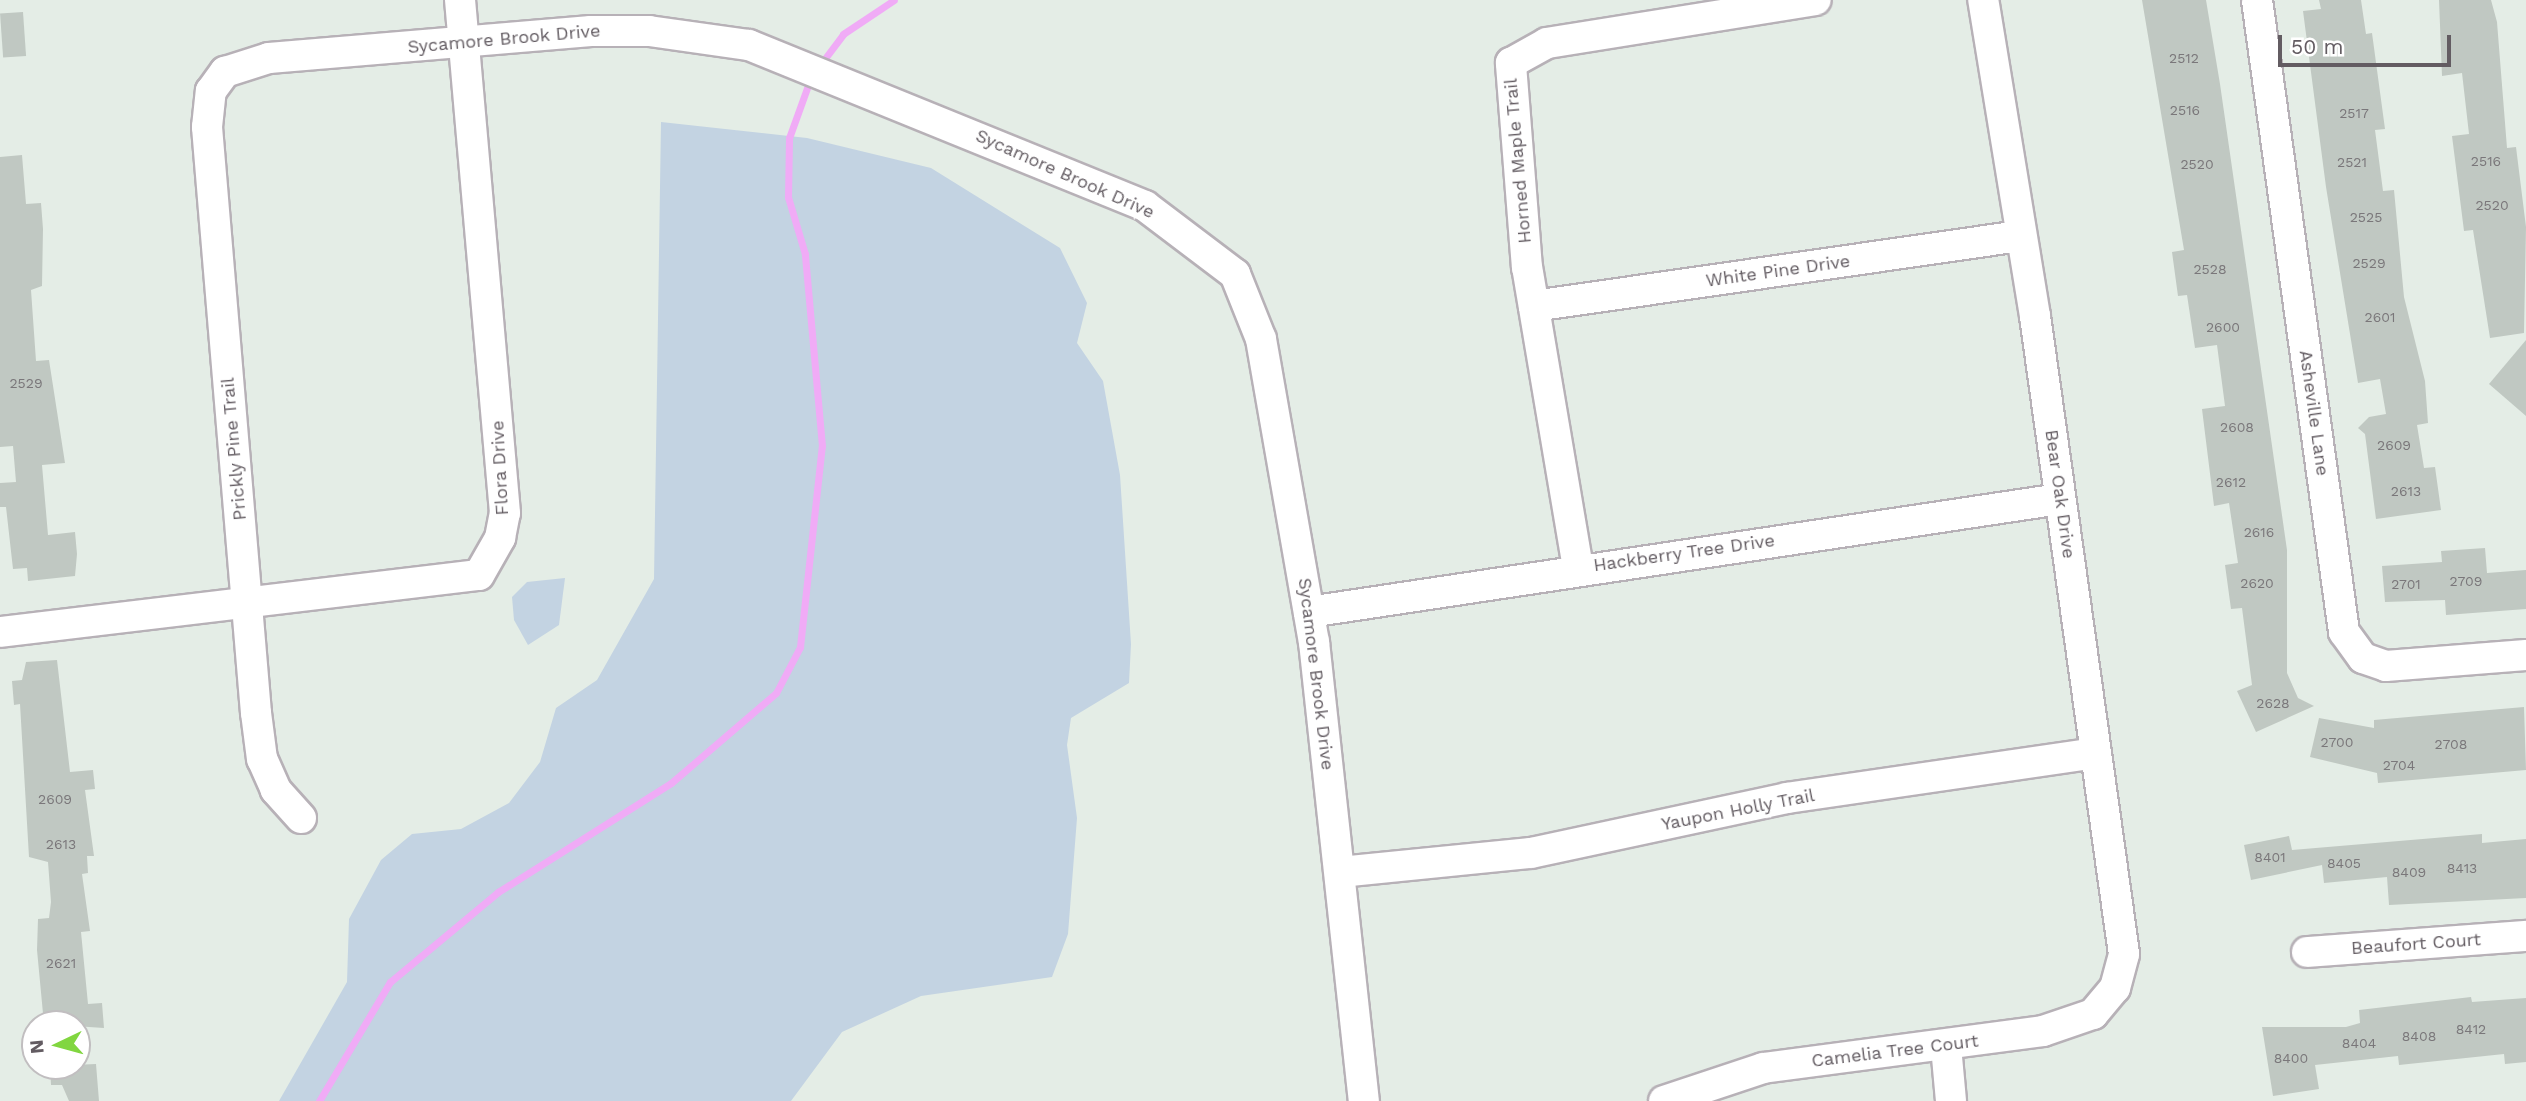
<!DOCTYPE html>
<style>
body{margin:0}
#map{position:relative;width:2526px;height:1101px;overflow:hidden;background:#e4ede6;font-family:"Work Sans",sans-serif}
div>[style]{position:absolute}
.green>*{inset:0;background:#c3d3e2}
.stream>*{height:7px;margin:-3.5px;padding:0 3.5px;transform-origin:3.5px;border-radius:3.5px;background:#f0abf6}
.building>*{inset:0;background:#c0c8c2;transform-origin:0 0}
.roads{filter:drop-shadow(2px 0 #b7b1b7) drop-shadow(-2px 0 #b7b1b7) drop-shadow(0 2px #b7b1b7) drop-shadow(0 -2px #b7b1b7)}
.minor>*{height:30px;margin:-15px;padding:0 15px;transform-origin:15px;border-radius:15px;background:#fff}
span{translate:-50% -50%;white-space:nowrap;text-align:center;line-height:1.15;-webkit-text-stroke:7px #fff;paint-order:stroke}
.number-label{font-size:14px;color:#7a777a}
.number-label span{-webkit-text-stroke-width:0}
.street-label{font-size:18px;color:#635c62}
.north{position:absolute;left:21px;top:1010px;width:70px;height:70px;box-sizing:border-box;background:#fff;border:2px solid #c1bec0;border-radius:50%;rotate:265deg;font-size:19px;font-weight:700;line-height:28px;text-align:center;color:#635c62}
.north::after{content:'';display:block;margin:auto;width:24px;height:32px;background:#81d640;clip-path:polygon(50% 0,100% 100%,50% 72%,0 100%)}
.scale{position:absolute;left:2278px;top:35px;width:173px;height:32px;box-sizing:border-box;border:4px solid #635c62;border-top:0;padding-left:9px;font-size:21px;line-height:24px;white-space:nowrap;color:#635c62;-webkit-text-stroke:5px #fff;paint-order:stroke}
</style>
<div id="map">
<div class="green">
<i style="clip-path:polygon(661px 122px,807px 138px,931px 168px,1060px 248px,1087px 303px,1077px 343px,1103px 381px,1120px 475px,1131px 644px,1129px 683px,1071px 718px,1067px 745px,1077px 818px,1068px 934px,1052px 977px,921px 996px,842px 1032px,791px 1101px,279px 1101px,347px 982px,349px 919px,381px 860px,412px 834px,461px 829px,509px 803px,540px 762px,556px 708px,597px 680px,654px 579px)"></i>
<i style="clip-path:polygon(565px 578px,559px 625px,528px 645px,514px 620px,512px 597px,527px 582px)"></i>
</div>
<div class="stream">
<i style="left:820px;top:65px;width:39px;rotate:-53deg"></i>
<i style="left:843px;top:34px;width:61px;rotate:-33.7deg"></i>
<i style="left:319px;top:1101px;width:139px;rotate:-59.2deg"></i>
<i style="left:390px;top:982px;width:141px;rotate:-39.8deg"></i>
<i style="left:498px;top:892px;width:204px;rotate:-32.2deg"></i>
<i style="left:671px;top:783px;width:138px;rotate:-40.6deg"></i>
<i style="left:776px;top:693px;width:52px;rotate:-62.4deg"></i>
<i style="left:800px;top:647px;width:202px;rotate:-83.8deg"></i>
<i style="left:822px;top:446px;width:193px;rotate:-95.1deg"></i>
<i style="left:805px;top:254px;width:59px;rotate:-106.6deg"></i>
<i style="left:788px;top:197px;width:59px;rotate:-89deg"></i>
<i style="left:789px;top:138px;width:65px;rotate:-70.2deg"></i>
</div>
<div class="building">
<i style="clip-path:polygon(2142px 0,2206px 0,2220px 84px,2287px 550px,2287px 673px,2298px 698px,2314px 706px,2256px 732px,2237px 691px,2252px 685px,2242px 608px,2231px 609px,2225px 565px,2238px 563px,2229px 503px,2214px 506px,2202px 409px,2225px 406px,2217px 345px,2195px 348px,2187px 295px,2178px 296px,2172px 252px,2184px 250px)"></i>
<i style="clip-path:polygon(2319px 0,2361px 0,2366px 34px,2372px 33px,2385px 129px,2375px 130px,2383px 191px,2394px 190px,2404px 297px,2425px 381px,2428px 423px,2417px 425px,2424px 468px,2435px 467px,2441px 510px,2376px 519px,2365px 434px,2358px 428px,2369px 417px,2386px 414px,2380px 379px,2358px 383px,2326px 187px,2303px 11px,2321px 9px)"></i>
<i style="clip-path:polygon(2439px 0,2491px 0,2497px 22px,2507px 148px,2516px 147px,2526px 227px,2524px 333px,2490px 338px,2473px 230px,2464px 231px,2452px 136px,2469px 134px,2462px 73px,2442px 76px)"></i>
<i style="left:23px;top:12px;width:44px;height:23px;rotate:86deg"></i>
<i style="clip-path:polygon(22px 155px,26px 204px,41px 203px,43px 229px,42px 286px,31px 290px,36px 361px,49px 360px,65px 463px,42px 465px,48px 535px,75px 532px,77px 554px,75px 576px,28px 581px,27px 568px,13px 569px,6px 507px,0 507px,0 483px,16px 482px,13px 446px,0 447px,0 157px)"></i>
<i style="clip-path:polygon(2526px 340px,2526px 416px,2489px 384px)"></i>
<i style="clip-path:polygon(2485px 548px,2487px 573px,2526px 570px,2526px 609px,2446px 615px,2445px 600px,2385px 602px,2382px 566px,2442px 562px,2441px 551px)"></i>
<i style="clip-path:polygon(57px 660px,70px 772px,93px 770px,95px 789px,85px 790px,94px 856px,87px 856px,88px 873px,82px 874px,90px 931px,81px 932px,88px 1004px,102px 1003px,104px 1028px,44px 1024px,37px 950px,38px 919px,49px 918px,51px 902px,48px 862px,29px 857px,20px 704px,14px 705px,12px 681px,22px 680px,26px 662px)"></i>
<i style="clip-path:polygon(2524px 707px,2526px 770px,2378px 783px,2377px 773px,2310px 757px,2319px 718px,2374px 728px,2374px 720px)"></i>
<i style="clip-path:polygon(2482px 834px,2482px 843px,2526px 839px,2526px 898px,2389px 905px,2387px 877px,2324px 883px,2322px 865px,2251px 880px,2244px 845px,2289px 836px,2292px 850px)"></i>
<i style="clip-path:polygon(2471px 997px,2472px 1002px,2526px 998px,2526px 1062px,2505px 1064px,2504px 1054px,2399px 1065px,2398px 1056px,2315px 1065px,2319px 1089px,2273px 1096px,2262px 1027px,2346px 1027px,2360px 1023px,2359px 1010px)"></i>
<i style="clip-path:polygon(96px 1064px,99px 1101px,69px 1101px,62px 1085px,51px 1085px,50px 1066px)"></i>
</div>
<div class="roads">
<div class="minor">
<i style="left:2257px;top:0;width:638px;rotate:82.16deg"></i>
<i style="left:2344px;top:632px;width:32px;rotate:54deg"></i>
<i style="left:2363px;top:658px;width:24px;rotate:19deg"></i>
<i style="left:2386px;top:666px;width:140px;rotate:-4.5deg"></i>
<i style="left:1534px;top:306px;width:492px;rotate:-8.2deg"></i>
<i style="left:1578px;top:568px;width:304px;rotate:-99.6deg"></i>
<i style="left:1527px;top:268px;width:206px;rotate:-94.5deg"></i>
<i style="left:1511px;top:63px;width:41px;rotate:-29.1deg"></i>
<i style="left:1547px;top:43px;width:272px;rotate:-9.1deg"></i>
<i style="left:1309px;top:612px;width:759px;rotate:-8.56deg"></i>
<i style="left:0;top:632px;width:482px;rotate:-6.8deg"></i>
<i style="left:479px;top:575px;width:43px;rotate:-60.4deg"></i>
<i style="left:500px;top:538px;width:25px;rotate:-79deg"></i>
<i style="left:505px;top:513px;width:515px;rotate:-95.01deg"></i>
<i style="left:301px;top:818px;width:38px;rotate:-132deg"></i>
<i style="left:276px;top:790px;width:34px;rotate:-114deg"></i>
<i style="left:262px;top:759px;width:46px;rotate:-97.4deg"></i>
<i style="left:256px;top:713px;width:588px;rotate:-94.78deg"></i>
<i style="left:207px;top:127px;width:36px;rotate:-84deg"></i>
<i style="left:211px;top:91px;width:24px;rotate:-54deg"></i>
<i style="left:225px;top:72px;width:46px;rotate:-17.7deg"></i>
<i style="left:269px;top:58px;width:323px;rotate:-4.8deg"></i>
<i style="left:591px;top:31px;width:58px"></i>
<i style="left:649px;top:31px;width:101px;rotate:8deg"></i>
<i style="left:749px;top:45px;width:427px;rotate:22.1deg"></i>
<i style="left:1145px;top:206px;width:113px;rotate:37.1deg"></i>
<i style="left:1235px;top:274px;width:70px;rotate:68.2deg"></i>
<i style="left:1261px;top:339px;width:308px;rotate:80.1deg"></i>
<i style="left:1314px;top:642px;width:462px;rotate:83.8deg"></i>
<i style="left:1340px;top:872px;width:192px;rotate:-5.7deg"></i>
<i style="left:1531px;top:853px;width:262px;rotate:-12.1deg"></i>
<i style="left:1787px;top:798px;width:312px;rotate:-8.3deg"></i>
<i style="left:2307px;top:952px;width:220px;rotate:-4.2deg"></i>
<i style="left:1946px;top:1046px;width:55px;rotate:84.8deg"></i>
<i style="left:1664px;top:1101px;width:104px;rotate:-18.4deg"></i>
<i style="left:1763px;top:1068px;width:282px;rotate:-7.5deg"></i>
<i style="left:2043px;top:1031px;width:53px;rotate:-18.8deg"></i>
<i style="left:2093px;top:1014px;width:34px;rotate:-50deg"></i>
<i style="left:2115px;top:988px;width:35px;rotate:-75deg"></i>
<i style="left:2124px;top:954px;width:644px;rotate:-97.94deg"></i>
<i style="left:2035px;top:316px;width:320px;rotate:-99.3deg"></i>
</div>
</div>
<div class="number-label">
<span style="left:2184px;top:58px">2512</span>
<span style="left:2185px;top:110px">2516</span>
<span style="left:2354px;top:113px">2517</span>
<span style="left:2486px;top:161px">2516</span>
<span style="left:2352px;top:162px">2521</span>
<span style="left:2197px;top:164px">2520</span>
<span style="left:2492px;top:205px">2520</span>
<span style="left:2366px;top:217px">2525</span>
<span style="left:2369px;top:263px">2529</span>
<span style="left:2210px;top:269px">2528</span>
<span style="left:2380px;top:317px">2601</span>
<span style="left:2223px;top:327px">2600</span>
<span style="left:26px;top:383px">2529</span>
<span style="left:2237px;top:427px">2608</span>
<span style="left:2394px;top:445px">2609</span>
<span style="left:2231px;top:482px">2612</span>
<span style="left:2406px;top:491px">2613</span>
<span style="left:2259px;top:532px">2616</span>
<span style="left:2466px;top:581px">2709</span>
<span style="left:2257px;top:583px">2620</span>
<span style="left:2406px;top:584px">2701</span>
<span style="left:2273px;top:703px">2628</span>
<span style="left:2337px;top:742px">2700</span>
<span style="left:2451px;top:744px">2708</span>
<span style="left:2399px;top:765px">2704</span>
<span style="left:55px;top:799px">2609</span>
<span style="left:61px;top:844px">2613</span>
<span style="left:2270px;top:857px">8401</span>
<span style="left:2344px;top:863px">8405</span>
<span style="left:2462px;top:868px">8413</span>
<span style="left:2409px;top:872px">8409</span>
<span style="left:61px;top:963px">2621</span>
<span style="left:2471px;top:1029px">8412</span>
<span style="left:2419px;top:1036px">8408</span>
<span style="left:2359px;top:1043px">8404</span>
<span style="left:2291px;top:1058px">8400</span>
</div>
<div class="street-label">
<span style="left:504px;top:39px;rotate:-5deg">Sycamore Brook Drive</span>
<span style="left:1518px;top:161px;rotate:-95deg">Horned Maple Trail</span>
<span style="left:1065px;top:174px;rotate:24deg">Sycamore Brook Drive</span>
<span style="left:1778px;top:271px;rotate:-8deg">White Pine Drive</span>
<span style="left:2314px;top:413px;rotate:82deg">Asheville Lane</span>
<span style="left:234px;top:449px;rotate:-95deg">Prickly Pine Trail</span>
<span style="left:500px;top:468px;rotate:-93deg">Flora Drive</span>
<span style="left:2060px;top:494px;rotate:82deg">Bear Oak Drive</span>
<span style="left:1684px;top:553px;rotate:-8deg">Hackberry Tree Drive</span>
<span style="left:1316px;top:674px;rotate:83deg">Sycamore Brook Drive</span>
<span style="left:1738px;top:810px;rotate:-11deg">Yaupon Holly Trail</span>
<span style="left:2416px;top:944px;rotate:-4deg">Beaufort Court</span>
<span style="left:1895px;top:1051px;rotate:-7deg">Camelia Tree Court</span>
</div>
<div class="north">N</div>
<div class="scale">50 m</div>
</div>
